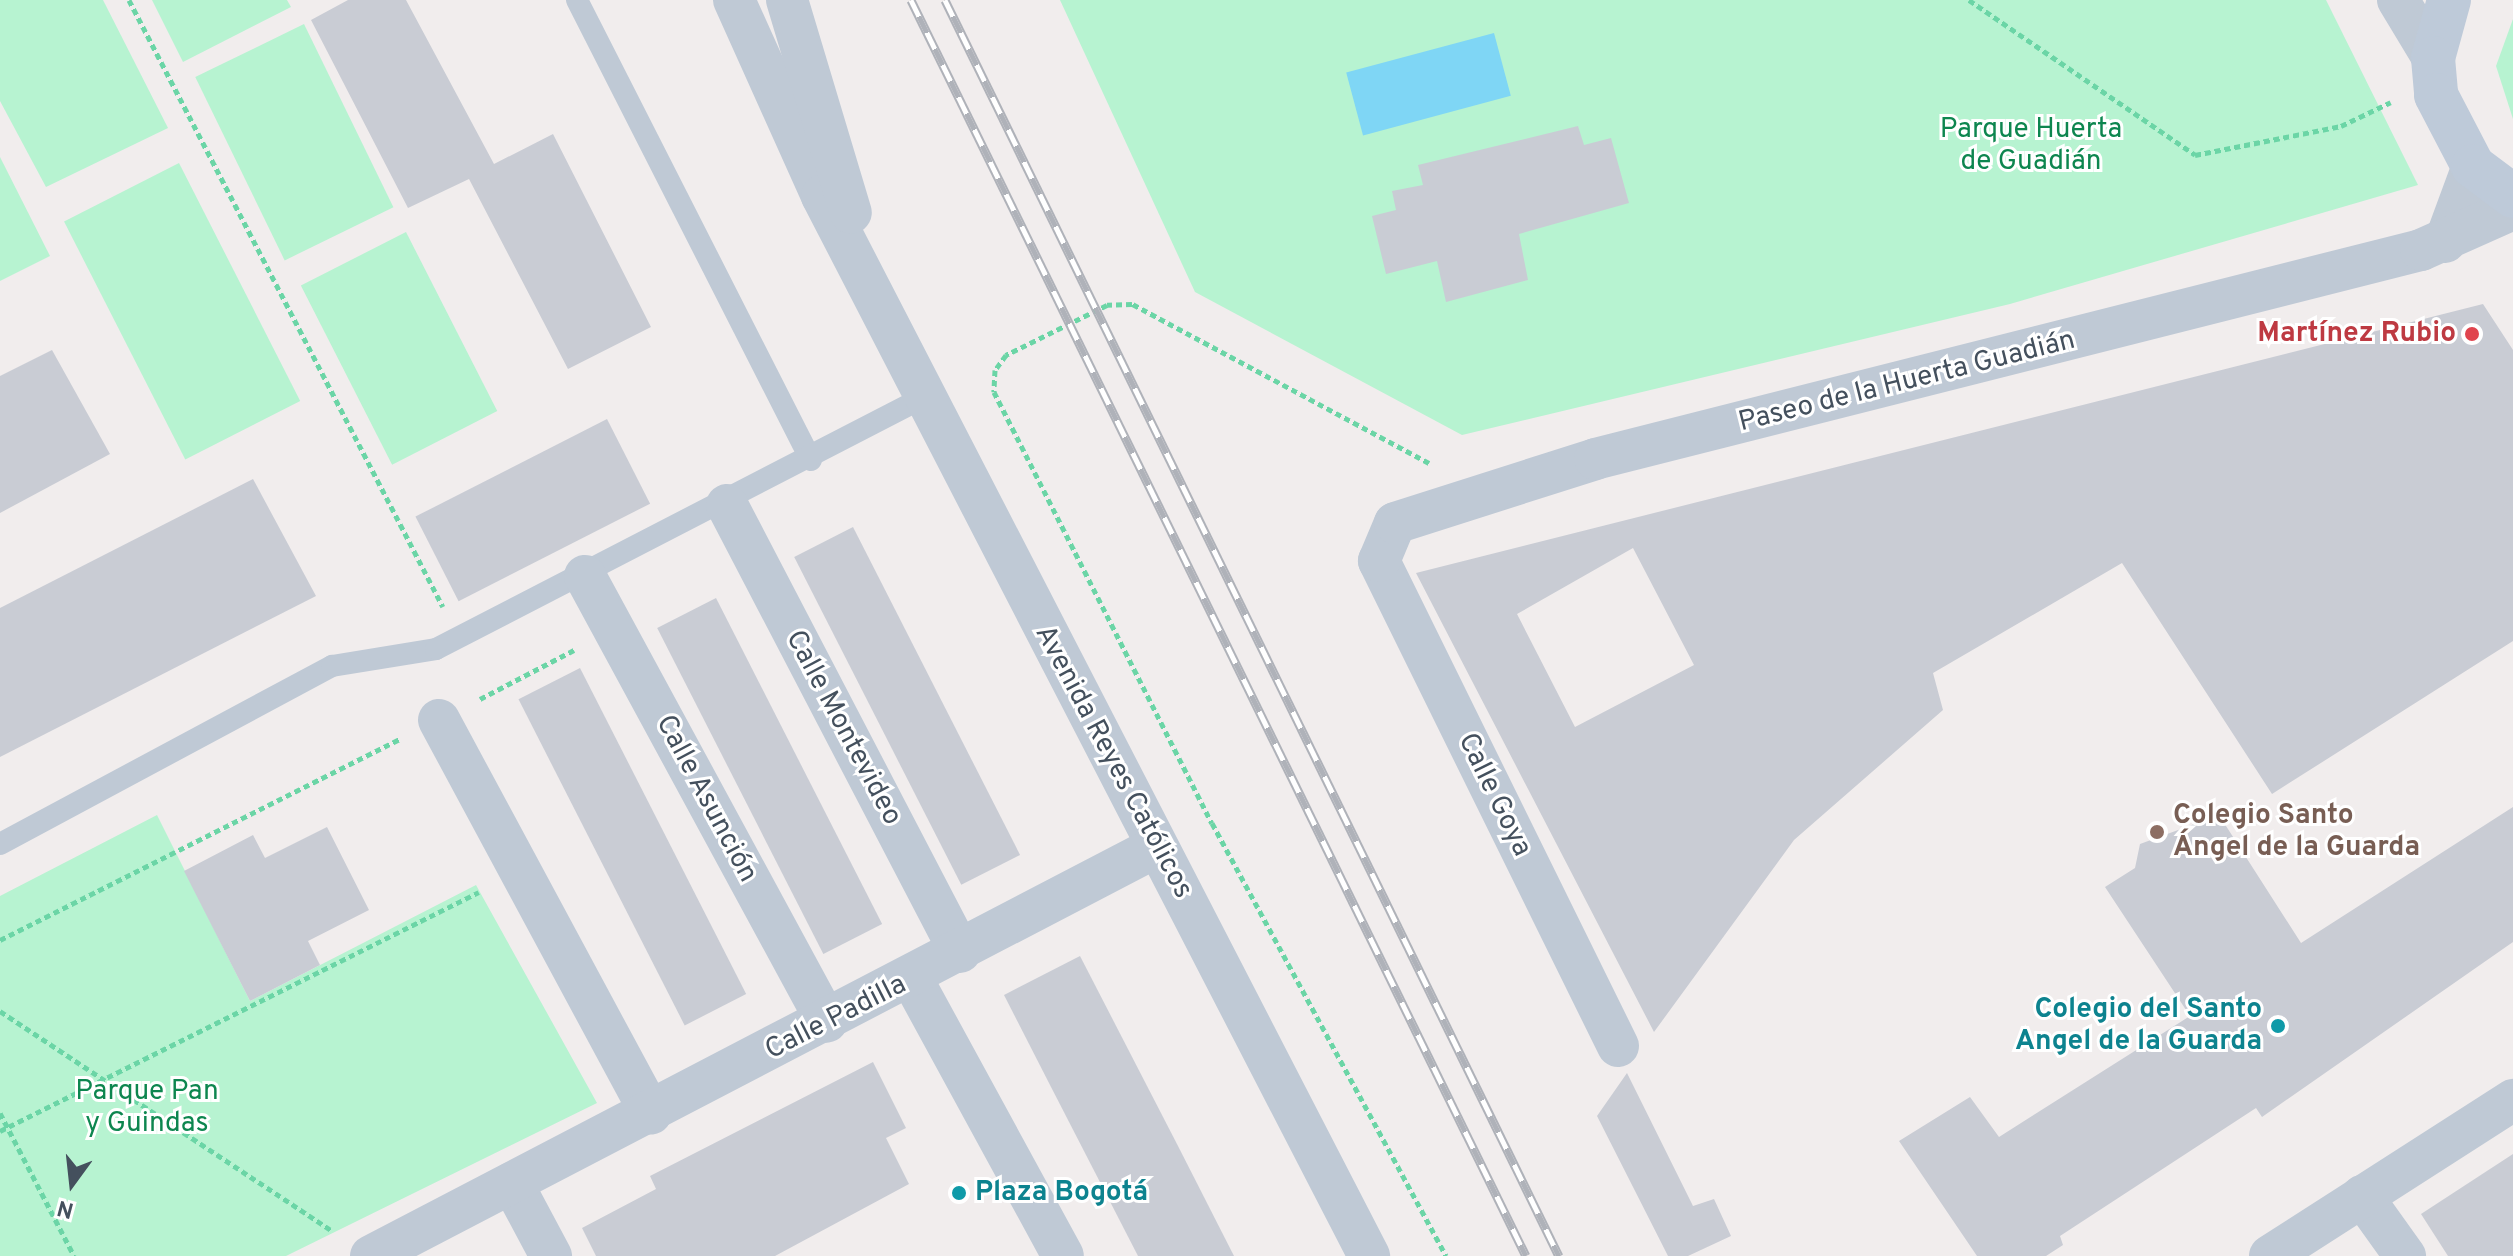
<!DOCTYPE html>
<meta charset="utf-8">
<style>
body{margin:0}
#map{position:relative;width:2513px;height:1256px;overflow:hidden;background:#f1eded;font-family:Overpass,sans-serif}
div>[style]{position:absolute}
.green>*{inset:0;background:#b7f3d1;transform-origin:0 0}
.water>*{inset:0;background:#7fd6f5;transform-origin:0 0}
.building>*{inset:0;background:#c9ccd4;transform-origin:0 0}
.path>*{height:5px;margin-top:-2.5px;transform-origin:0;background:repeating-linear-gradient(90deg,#6bd5a6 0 6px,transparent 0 10px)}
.lane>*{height:22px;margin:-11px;padding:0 11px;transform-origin:11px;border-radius:11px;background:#bfc9d5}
.street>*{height:42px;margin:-21px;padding:0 21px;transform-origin:21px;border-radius:21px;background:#bfc9d5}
.secondary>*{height:44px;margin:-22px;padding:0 22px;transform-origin:22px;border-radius:22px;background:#becad9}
.rail>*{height:9px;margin-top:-4.5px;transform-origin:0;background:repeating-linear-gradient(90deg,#fff 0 18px,#afb2b9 0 36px);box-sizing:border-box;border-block:2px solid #afb2b9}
.dots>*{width:22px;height:22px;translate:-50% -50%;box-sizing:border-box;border:4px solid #fff;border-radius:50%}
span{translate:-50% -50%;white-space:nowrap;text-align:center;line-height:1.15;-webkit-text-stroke:6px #fff;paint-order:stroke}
.park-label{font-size:28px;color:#0d864f}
.health-label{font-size:28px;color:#be3a42;font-weight:700}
.right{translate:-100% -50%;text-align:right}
.street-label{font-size:28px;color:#44505d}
.education-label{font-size:28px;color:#785e54;font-weight:700}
.left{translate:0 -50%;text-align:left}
.culture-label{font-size:28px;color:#0d838f;font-weight:700}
.north{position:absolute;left:32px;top:1144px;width:80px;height:80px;-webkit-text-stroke:6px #fff;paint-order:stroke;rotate:195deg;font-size:22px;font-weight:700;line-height:32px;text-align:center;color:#44505d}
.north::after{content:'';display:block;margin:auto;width:28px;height:36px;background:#44505d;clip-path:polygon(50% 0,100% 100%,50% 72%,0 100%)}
</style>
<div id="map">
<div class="green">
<i style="clip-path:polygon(0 0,103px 0,168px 128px,46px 187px,0 101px)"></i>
<i style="clip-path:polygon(152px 0,287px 0,291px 7px,183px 62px)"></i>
<i style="clip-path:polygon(1060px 0,2326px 0,2418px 185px,2010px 304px,1462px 435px,1195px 292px)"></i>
<i style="clip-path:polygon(2513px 19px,2513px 119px,2496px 66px)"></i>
<i style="left:304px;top:24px;width:204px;height:121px;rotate:64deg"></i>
<i style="clip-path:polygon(0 157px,50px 256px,0 281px)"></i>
<i style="left:179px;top:163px;width:267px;height:129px;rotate:63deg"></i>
<i style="left:406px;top:232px;width:201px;height:118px;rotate:63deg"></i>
<i style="clip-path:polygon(157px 815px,250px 1001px,476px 885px,597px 1103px,286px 1256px,0 1256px,0 896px)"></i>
</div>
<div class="water">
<i style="left:1494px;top:33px;width:65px;height:153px;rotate:75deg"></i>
</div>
<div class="building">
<i style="clip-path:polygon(348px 0,406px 0,494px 164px,553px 134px,651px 327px,568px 369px,469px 179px,408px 208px,311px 20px)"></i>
<i style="clip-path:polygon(1578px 126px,1584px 145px,1611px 138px,1629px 203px,1519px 234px,1528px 280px,1446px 302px,1437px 261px,1386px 274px,1372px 216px,1396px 210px,1392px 191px,1423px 185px,1418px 165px)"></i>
<i style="clip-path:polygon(evenodd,2483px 304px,2513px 350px,2513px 641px,2272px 794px,2122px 563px,1933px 673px,1943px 710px,1794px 840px,1654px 1032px,1416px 573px,2483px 304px,1633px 548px,1694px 665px,1575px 727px,1517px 614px,1633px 548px)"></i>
<i style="clip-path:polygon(52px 350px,110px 454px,0 513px,0 376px)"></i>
<i style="left:607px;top:419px;width:95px;height:215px;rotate:63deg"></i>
<i style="clip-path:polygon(253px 479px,316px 596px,0 757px,0 608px)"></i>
<i style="left:853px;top:527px;width:368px;height:66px;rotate:63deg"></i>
<i style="left:716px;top:598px;width:366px;height:66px;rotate:63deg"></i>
<i style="left:580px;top:668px;width:366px;height:69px;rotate:63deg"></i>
<i style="clip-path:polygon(2513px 807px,2513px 942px,2262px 1117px,2256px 1108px,2060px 1236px,2063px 1245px,2046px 1256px,1977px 1256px,1899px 1141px,1970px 1097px,1999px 1137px,2190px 1016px,2105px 887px,2135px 868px,2140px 844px,2219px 815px,2301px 943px)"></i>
<i style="clip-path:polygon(327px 827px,369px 910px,308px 941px,320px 965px,250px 1001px,184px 871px,253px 835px,265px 858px)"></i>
<i style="clip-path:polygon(1080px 956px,1178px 1146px,1234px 1256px,1138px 1256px,1050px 1085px,1004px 995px)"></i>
<i style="clip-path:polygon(873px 1062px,906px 1128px,886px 1138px,909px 1184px,775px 1256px,596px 1256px,582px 1228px,656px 1189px,650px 1176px)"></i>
<i style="clip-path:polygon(1627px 1073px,1693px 1206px,1714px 1199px,1731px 1236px,1688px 1256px,1668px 1256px,1597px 1116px)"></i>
<i style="clip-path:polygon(2513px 1154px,2513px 1256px,2448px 1256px,2421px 1214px)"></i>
</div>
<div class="path">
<i style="left:129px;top:0;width:683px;rotate:62.65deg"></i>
<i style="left:1969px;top:0;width:274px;rotate:34.4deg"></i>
<i style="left:2195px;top:155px;width:149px;rotate:-11.2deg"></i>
<i style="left:2341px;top:126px;width:55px;rotate:-25.6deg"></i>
<i style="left:1429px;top:463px;width:337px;rotate:-151.8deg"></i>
<i style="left:1132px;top:304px;width:25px;rotate:178deg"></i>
<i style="left:1107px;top:305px;width:113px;rotate:153.7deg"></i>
<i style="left:1006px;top:355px;width:19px;rotate:126deg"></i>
<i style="left:995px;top:370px;width:22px;rotate:93deg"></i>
<i style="left:994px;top:392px;width:483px;rotate:63.2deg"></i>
<i style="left:1212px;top:823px;width:492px;rotate:61.6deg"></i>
<i style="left:480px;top:699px;width:106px;rotate:-27.5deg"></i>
<i style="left:0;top:940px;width:448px;rotate:-26.7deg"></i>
<i style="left:0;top:1011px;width:399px;rotate:33.5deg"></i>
<i style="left:0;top:1113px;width:161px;rotate:62.6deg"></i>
<i style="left:0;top:1131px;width:535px;rotate:-26.52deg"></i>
</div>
<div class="lane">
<i style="left:577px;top:0;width:516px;rotate:63.04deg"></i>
<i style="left:0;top:844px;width:377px;rotate:-28.2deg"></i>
<i style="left:332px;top:666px;width:105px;rotate:-9.3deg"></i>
<i style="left:436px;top:649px;width:551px;rotate:-27.31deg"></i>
</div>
<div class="street">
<i style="left:734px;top:0;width:215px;rotate:65.8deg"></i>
<i style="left:822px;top:196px;width:1193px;rotate:62.7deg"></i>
<i style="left:787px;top:0;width:222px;rotate:73.3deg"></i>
<i style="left:2398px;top:0;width:68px;rotate:58.9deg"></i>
<i style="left:2445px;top:242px;width:81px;rotate:-69.8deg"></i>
<i style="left:727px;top:505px;width:504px;rotate:62.47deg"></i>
<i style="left:585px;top:576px;width:507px;rotate:61.52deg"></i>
<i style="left:439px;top:720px;width:447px;rotate:61.7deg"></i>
<i style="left:912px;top:979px;width:315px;rotate:61.4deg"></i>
<i style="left:1618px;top:1046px;width:541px;rotate:-116.23deg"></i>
<i style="left:1379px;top:561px;width:41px;rotate:-67.2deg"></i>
<i style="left:1395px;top:523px;width:210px;rotate:-17.7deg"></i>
<i style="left:1595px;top:459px;width:852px;rotate:-14.2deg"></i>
<i style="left:2421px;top:250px;width:101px;rotate:-24deg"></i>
<i style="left:512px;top:1183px;width:83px;rotate:61.9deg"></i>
<i style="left:2362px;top:1196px;width:74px;rotate:54.4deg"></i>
<i style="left:371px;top:1256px;width:885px;rotate:-27.52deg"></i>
<i style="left:2270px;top:1256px;width:289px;rotate:-32.7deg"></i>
</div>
<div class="secondary">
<i style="left:2449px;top:0;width:60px;rotate:105.4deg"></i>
<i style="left:2433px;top:58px;width:37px;rotate:85deg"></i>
<i style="left:2436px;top:95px;width:80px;rotate:62.5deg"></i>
<i style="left:2473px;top:166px;width:50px;rotate:36.9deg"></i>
</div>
<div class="rail">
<i style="left:911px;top:0;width:1398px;rotate:63.91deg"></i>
<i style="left:945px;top:0;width:1398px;rotate:63.95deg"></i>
</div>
<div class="dots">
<i style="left:2472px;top:334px;background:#e0444e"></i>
<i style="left:2157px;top:832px;background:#8d6e63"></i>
<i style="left:2278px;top:1026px;background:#0f9aa8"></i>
<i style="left:959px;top:1193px;background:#0f9aa8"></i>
</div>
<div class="park-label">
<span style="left:2031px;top:146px">Parque Huerta<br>de Guadián</span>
<span style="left:147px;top:1108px">Parque Pan<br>y Guindas</span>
</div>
<div class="health-label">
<span class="right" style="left:2456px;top:334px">Martínez Rubio</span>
</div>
<div class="street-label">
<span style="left:1907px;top:382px;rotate:-14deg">Paseo de la Huerta Guadián</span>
<span style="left:843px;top:728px;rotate:62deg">Calle Montevideo</span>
<span style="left:1113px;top:762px;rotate:62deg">Avenida Reyes Católicos</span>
<span style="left:1494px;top:795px;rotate:64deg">Calle Goya</span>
<span style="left:706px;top:799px;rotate:62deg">Calle Asunción</span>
<span style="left:836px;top:1018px;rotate:-27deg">Calle Padilla</span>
</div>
<div class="education-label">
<span class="left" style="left:2173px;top:832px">Colegio Santo<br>Ángel de la Guarda</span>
</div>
<div class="culture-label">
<span class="right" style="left:2262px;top:1026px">Colegio del Santo<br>Angel de la Guarda</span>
<span class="left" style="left:975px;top:1193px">Plaza Bogotá</span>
</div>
<div class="north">N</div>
</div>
